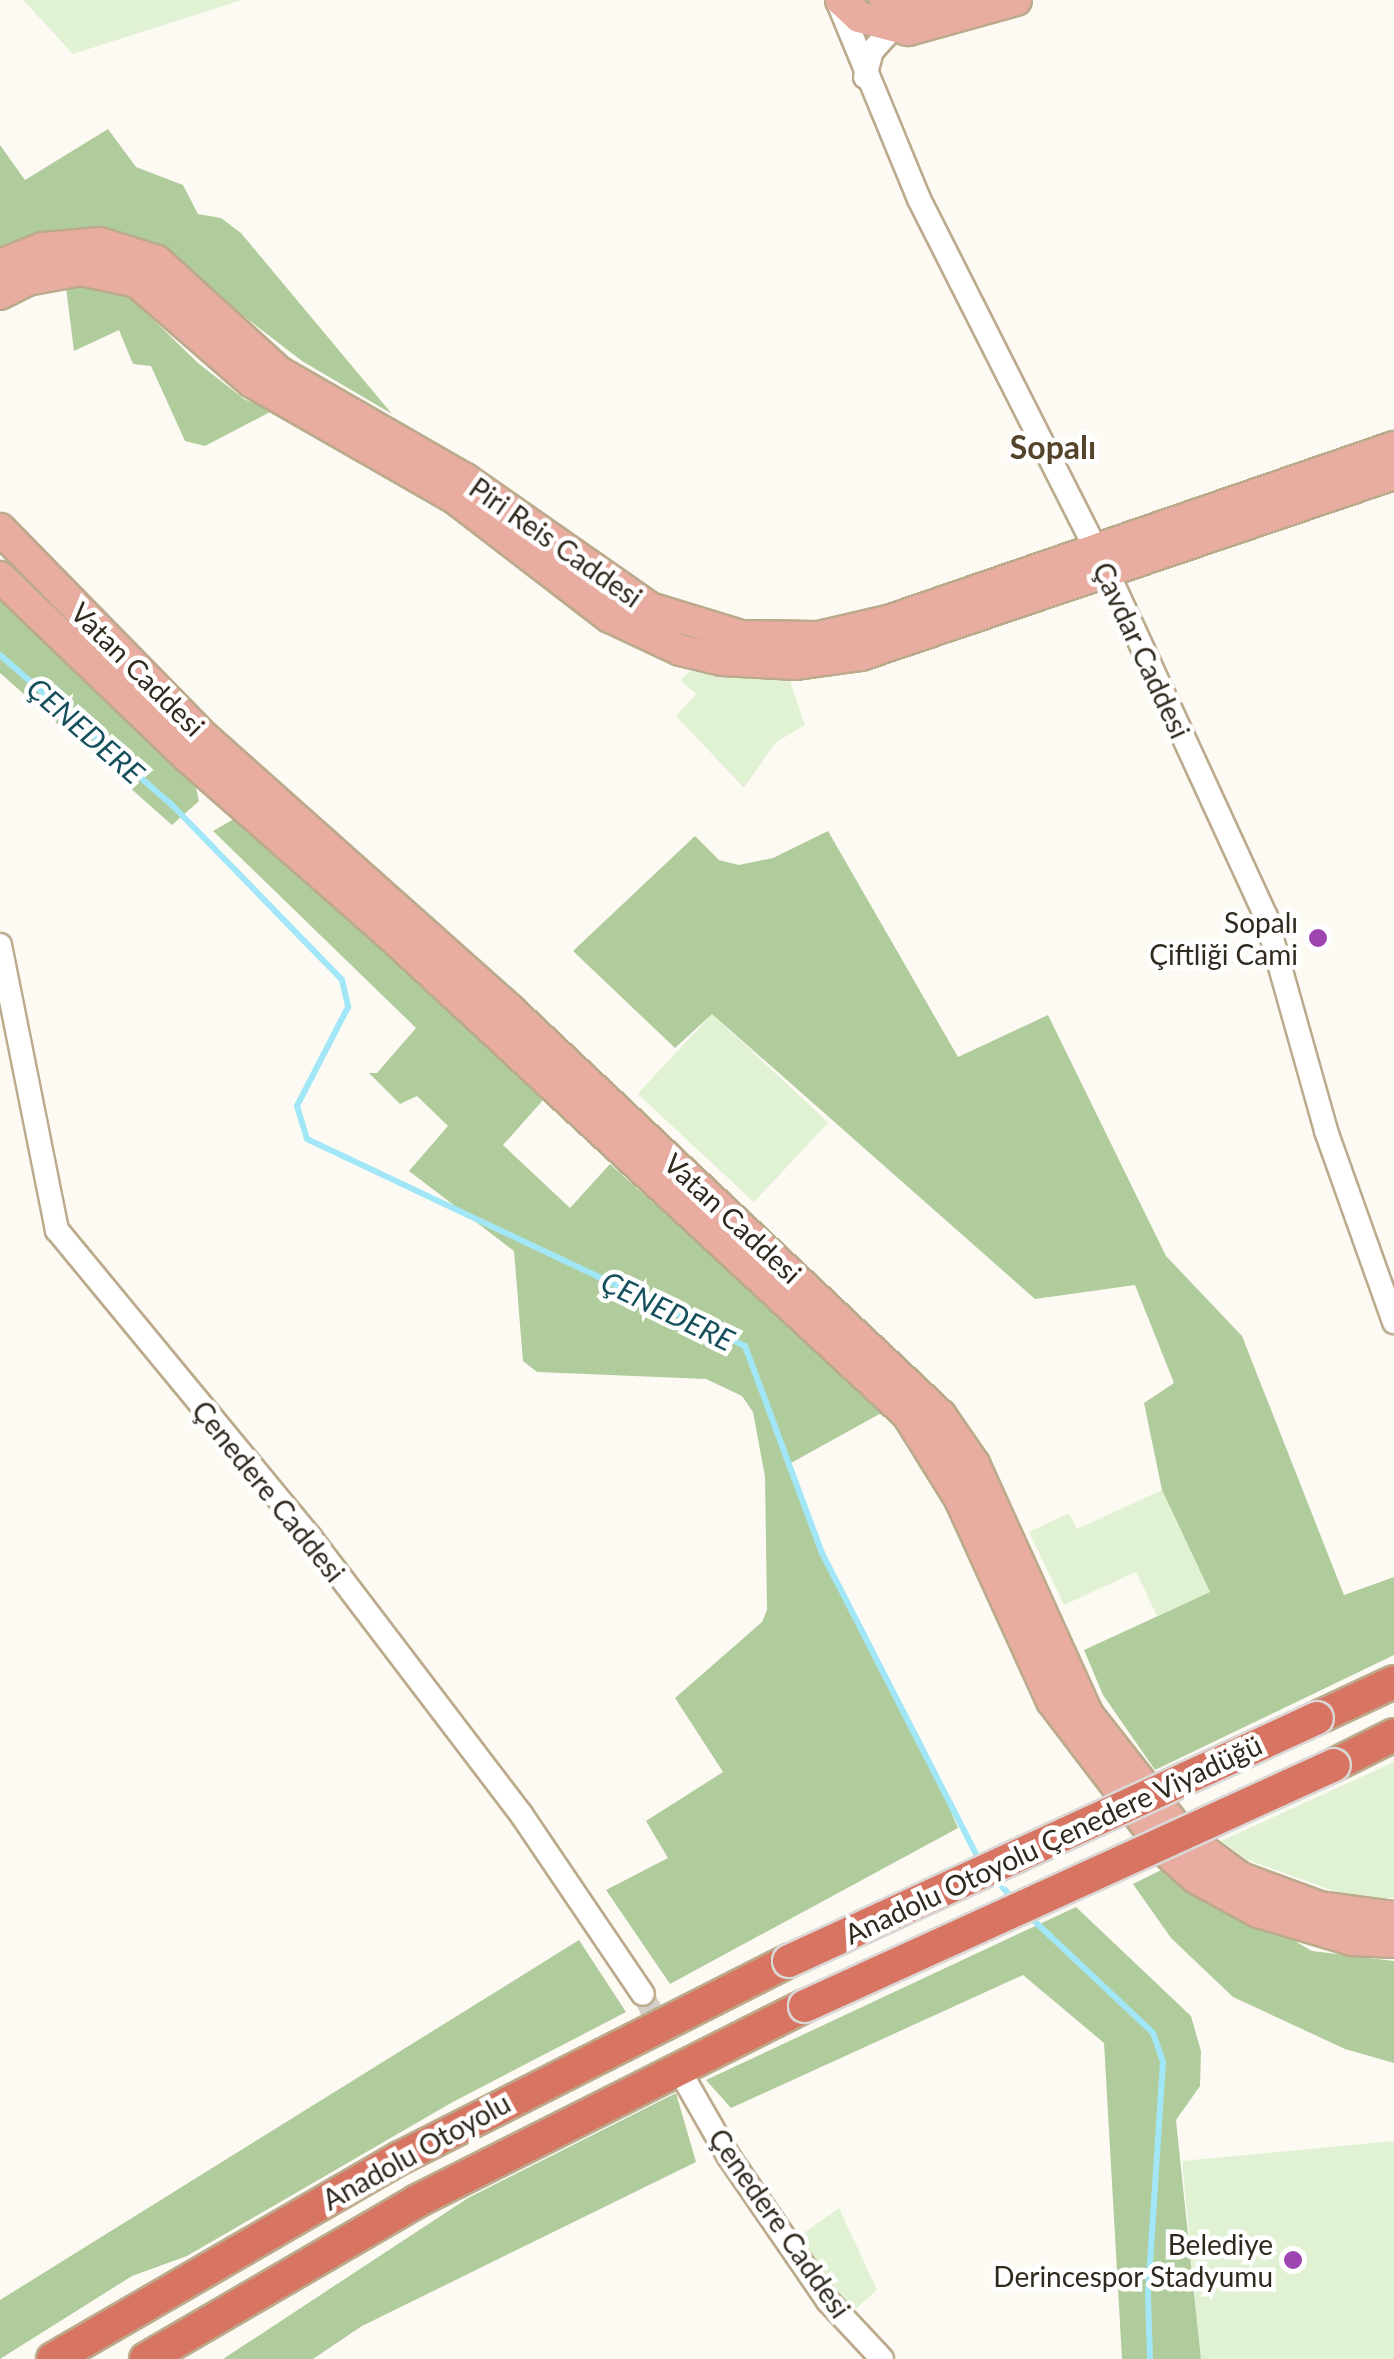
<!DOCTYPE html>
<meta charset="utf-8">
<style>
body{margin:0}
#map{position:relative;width:1394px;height:2359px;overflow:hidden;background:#fdfaf4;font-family:Lato,sans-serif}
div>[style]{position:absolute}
.green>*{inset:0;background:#e0f2d3;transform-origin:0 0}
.forest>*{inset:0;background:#b1cc9c}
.stream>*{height:6px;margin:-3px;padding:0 3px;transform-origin:3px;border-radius:3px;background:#a2e7f8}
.minor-tunnel>*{height:22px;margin-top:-11px;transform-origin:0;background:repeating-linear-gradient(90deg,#d4d0c9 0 22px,transparent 0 33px)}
.roads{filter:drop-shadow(2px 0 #bbaa8c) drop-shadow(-2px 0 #bbaa8c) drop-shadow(0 2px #bbaa8c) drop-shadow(0 -2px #bbaa8c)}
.minor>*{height:22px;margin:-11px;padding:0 11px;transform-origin:11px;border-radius:11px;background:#fff}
.major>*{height:30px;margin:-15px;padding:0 15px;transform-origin:15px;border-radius:15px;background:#e8aca1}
.highway>*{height:32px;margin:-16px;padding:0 16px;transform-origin:16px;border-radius:16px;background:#d87462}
.bridges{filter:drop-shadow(2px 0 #dad8d6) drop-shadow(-2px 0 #dad8d6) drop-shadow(0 2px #dad8d6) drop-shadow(0 -2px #dad8d6)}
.highway-bridge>*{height:32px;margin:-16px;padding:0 16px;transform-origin:16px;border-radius:16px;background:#d87462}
.dots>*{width:28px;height:28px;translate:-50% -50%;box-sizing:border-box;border:5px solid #fff;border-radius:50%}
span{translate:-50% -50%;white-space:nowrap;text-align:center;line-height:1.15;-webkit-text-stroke:9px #fff;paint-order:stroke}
.street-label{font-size:28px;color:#30291e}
.poi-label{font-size:28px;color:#30291e}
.right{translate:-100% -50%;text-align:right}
.water-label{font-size:30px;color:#15505c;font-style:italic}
.quarter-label{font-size:32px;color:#54452a;font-weight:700}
</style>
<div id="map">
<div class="green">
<i style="clip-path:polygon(23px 0,242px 0,73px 54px)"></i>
<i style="clip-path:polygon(691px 671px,789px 678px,805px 725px,775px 743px,744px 788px,676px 716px,696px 694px,680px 680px)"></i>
<i style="left:712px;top:1014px;width:159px;height:109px;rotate:43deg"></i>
<i style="clip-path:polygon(1162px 1490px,1210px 1592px,1157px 1616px,1136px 1572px,1064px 1605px,1029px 1532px,1069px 1513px,1077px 1529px)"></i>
<i style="clip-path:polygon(1394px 1762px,1394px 1898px,1353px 1898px,1248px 1860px,1221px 1841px)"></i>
<i style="clip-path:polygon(1394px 2141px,1394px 2359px,1201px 2359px,1182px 2161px)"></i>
<i style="clip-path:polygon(839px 2208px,877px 2290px,844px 2319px,788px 2244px)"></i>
</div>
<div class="forest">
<i style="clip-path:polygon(108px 129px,136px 167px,183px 185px,198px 214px,221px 218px,241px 233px,392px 414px,302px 361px,153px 246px,77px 229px,0 247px,0 145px,25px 180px)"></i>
<i style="clip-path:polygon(89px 285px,131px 298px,198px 363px,244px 399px,272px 411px,205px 446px,185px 441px,151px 366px,133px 364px,119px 330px,74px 351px,66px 288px)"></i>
<i style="clip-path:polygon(0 596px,194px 779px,199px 801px,172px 825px,0 673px)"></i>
<i style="clip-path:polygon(239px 816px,544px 1099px,503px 1145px,570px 1208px,610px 1164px,885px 1411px,791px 1463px,822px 1553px,921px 1740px,958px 1828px,670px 1984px,606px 1890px,668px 1858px,646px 1821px,723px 1772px,675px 1698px,762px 1622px,767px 1610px,765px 1477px,753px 1412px,742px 1396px,706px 1379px,537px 1372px,523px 1361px,514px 1251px,409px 1171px,448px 1126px,417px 1096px,400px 1104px,369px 1073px,377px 1073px,416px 1028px,213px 831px)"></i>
<i style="clip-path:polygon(828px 831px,958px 1057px,1048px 1015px,1166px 1256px,1242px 1336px,1344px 1595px,1394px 1577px,1394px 1655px,1155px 1770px,1103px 1695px,1084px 1650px,1210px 1592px,1162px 1490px,1144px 1403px,1174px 1383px,1135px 1285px,1035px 1299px,712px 1014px,675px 1048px,573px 951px,695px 836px,719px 860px,739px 865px,773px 858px)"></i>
<i style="clip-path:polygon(1167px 1867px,1312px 1951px,1394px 1961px,1394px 2063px,1345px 2049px,1233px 1997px,1171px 1938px,1133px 1884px)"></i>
<i style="clip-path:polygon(1076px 1907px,1191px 2016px,1201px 2051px,1200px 2086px,1176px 2120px,1201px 2359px,1122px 2359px,1104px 2043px,1023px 1975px,731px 2108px,706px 2080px)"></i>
<i style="clip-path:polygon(579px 1940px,626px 2012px,451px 2103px,187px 2256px,132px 2276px,0 2359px,0 2300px)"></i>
<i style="clip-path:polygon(676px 2093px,696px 2162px,362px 2326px,313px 2359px,223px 2359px,468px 2198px)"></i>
</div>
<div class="stream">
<i style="left:0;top:655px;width:227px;rotate:41.1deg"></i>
<i style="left:171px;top:804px;width:245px;rotate:45.8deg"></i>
<i style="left:342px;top:980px;width:28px;rotate:77deg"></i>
<i style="left:348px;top:1007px;width:111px;rotate:117.3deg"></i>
<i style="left:297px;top:1106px;width:34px;rotate:73deg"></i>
<i style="left:307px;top:1139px;width:484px;rotate:25.3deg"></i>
<i style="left:745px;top:1346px;width:221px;rotate:69.6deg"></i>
<i style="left:822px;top:1553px;width:347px;rotate:62.9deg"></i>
<i style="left:995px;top:1879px;width:28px;rotate:48deg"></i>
<i style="left:1029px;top:1916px;width:170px;rotate:43.3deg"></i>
<i style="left:1153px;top:2033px;width:31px;rotate:71deg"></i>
<i style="left:1163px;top:2062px;width:233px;rotate:93.7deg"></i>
<i style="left:1148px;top:2295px;width:64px;rotate:88.2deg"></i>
</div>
<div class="minor-tunnel">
<i style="left:643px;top:1994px;width:97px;rotate:63.7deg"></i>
</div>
<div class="roads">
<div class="minor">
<i style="left:837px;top:0;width:215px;rotate:67.6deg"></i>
<i style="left:919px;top:199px;width:417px;rotate:63.2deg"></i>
<i style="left:1107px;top:571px;width:381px;rotate:65.3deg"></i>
<i style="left:1266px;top:917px;width:222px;rotate:74.3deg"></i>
<i style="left:1326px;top:1131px;width:203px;rotate:70.4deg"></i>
<i style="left:865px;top:77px;width:27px;rotate:-75deg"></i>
<i style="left:872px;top:51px;width:45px;rotate:-47.7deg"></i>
<i style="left:0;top:945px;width:291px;rotate:78.7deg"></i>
<i style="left:57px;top:1230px;width:398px;rotate:50.5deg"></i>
<i style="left:310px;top:1537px;width:348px;rotate:52.7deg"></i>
<i style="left:521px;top:1814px;width:217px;rotate:55.9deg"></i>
<i style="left:686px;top:2082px;width:86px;rotate:60.2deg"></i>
<i style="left:729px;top:2157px;width:175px;rotate:55.5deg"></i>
<i style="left:828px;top:2301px;width:79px;rotate:47deg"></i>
</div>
<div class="major">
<i style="left:841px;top:0;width:25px;rotate:43deg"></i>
<i style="left:859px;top:17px;width:51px;rotate:14.9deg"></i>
<i style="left:908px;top:30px;width:112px;rotate:-15.5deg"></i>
<i style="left:885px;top:0;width:47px;rotate:17.3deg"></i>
<i style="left:930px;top:14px;width:16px;rotate:-15deg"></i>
<i style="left:0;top:265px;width:46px;rotate:-21.6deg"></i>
<i style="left:43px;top:248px;width:57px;rotate:-5deg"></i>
<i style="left:100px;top:243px;width:60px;rotate:17.5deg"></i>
<i style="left:157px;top:261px;width:165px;rotate:42.3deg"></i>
<i style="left:279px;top:372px;width:215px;rotate:29.9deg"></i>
<i style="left:465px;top:479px;width:226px;rotate:34.9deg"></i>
<i style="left:650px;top:608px;width:95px;rotate:17.1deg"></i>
<i style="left:741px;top:636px;width:77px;rotate:0.7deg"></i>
<i style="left:818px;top:637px;width:75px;rotate:-13.1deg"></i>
<i style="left:891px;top:620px;width:532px;rotate:-18.98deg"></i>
<i style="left:0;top:294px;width:30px;rotate:-27deg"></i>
<i style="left:27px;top:280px;width:55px;rotate:-10.5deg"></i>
<i style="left:81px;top:270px;width:57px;rotate:12.1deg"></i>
<i style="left:137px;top:282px;width:152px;rotate:41deg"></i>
<i style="left:252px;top:382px;width:235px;rotate:29.8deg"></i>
<i style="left:456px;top:499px;width:194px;rotate:37.5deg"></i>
<i style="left:610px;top:617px;width:77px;rotate:25.2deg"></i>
<i style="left:680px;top:650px;width:43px;rotate:13.4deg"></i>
<i style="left:722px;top:660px;width:74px;rotate:3.1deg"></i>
<i style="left:796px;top:664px;width:66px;rotate:-7.9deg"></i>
<i style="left:861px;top:655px;width:563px;rotate:-18.76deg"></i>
<i style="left:0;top:529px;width:294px;rotate:45.6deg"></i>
<i style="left:206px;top:739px;width:407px;rotate:41.7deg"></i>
<i style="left:510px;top:1010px;width:592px;rotate:43.29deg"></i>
<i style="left:941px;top:1416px;width:58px;rotate:55.5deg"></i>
<i style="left:974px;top:1464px;width:276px;rotate:65.6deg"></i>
<i style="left:1088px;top:1715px;width:152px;rotate:51.9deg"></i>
<i style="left:1182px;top:1835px;width:73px;rotate:36.1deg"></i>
<i style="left:1241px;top:1878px;width:84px;rotate:20.2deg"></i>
<i style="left:1320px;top:1907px;width:75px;rotate:7.7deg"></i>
<i style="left:0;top:577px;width:263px;rotate:43.8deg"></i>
<i style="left:190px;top:759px;width:277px;rotate:41.3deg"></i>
<i style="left:398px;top:942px;width:696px;rotate:42.84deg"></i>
<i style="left:908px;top:1415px;width:99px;rotate:58.2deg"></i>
<i style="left:960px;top:1499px;width:222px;rotate:65.5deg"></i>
<i style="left:1052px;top:1701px;width:190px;rotate:52.7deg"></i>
<i style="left:1167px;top:1852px;width:39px;rotate:42deg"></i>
<i style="left:1196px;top:1878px;width:71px;rotate:28.7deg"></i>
<i style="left:1258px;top:1912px;width:98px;rotate:16.6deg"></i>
<i style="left:1352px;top:1940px;width:42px;rotate:2.7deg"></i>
</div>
<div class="highway">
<i style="left:1317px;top:1718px;width:85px;rotate:-25.1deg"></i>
<i style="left:1334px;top:1765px;width:67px;rotate:-26.6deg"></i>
<i style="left:53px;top:2359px;width:401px;rotate:-30.1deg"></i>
<i style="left:400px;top:2158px;width:436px;rotate:-26.9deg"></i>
<i style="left:146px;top:2359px;width:314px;rotate:-30.2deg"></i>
<i style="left:417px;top:2201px;width:434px;rotate:-26.7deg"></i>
</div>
</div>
<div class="bridges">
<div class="highway-bridge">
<i style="left:789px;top:1961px;width:581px;rotate:-24.71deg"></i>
<i style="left:805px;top:2006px;width:581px;rotate:-24.49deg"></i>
</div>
</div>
<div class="dots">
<i style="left:1318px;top:938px;background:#9d44b0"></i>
<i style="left:1293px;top:2260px;background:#9d44b0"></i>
</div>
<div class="street-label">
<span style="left:556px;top:542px;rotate:35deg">Piri Reis Caddesi</span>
<span style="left:1142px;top:650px;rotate:65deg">Çavdar Caddesi</span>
<span style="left:138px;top:669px;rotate:45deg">Vatan Caddesi</span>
<span style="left:733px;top:1218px;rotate:43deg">Vatan Caddesi</span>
<span style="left:269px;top:1491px;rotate:51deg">Çenedere Caddesi</span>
<span style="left:1053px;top:1839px;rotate:-25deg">Anadolu Otoyolu Çenedere Viyadüğü</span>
<span style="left:416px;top:2151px;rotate:-29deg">Anadolu Otoyolu</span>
<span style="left:780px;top:2223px;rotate:55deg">Çenedere Caddesi</span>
</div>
<div class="poi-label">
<span class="right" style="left:1298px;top:938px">Sopalı<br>Çiftliği Cami</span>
<span class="right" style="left:1273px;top:2260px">Belediye<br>Derincespor Stadyumu</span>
</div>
<div class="water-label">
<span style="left:86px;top:730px;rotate:41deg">ÇENEDERE</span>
<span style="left:668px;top:1310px;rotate:26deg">ÇENEDERE</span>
</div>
<div class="quarter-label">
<span style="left:1053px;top:447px">Sopalı</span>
</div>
</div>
